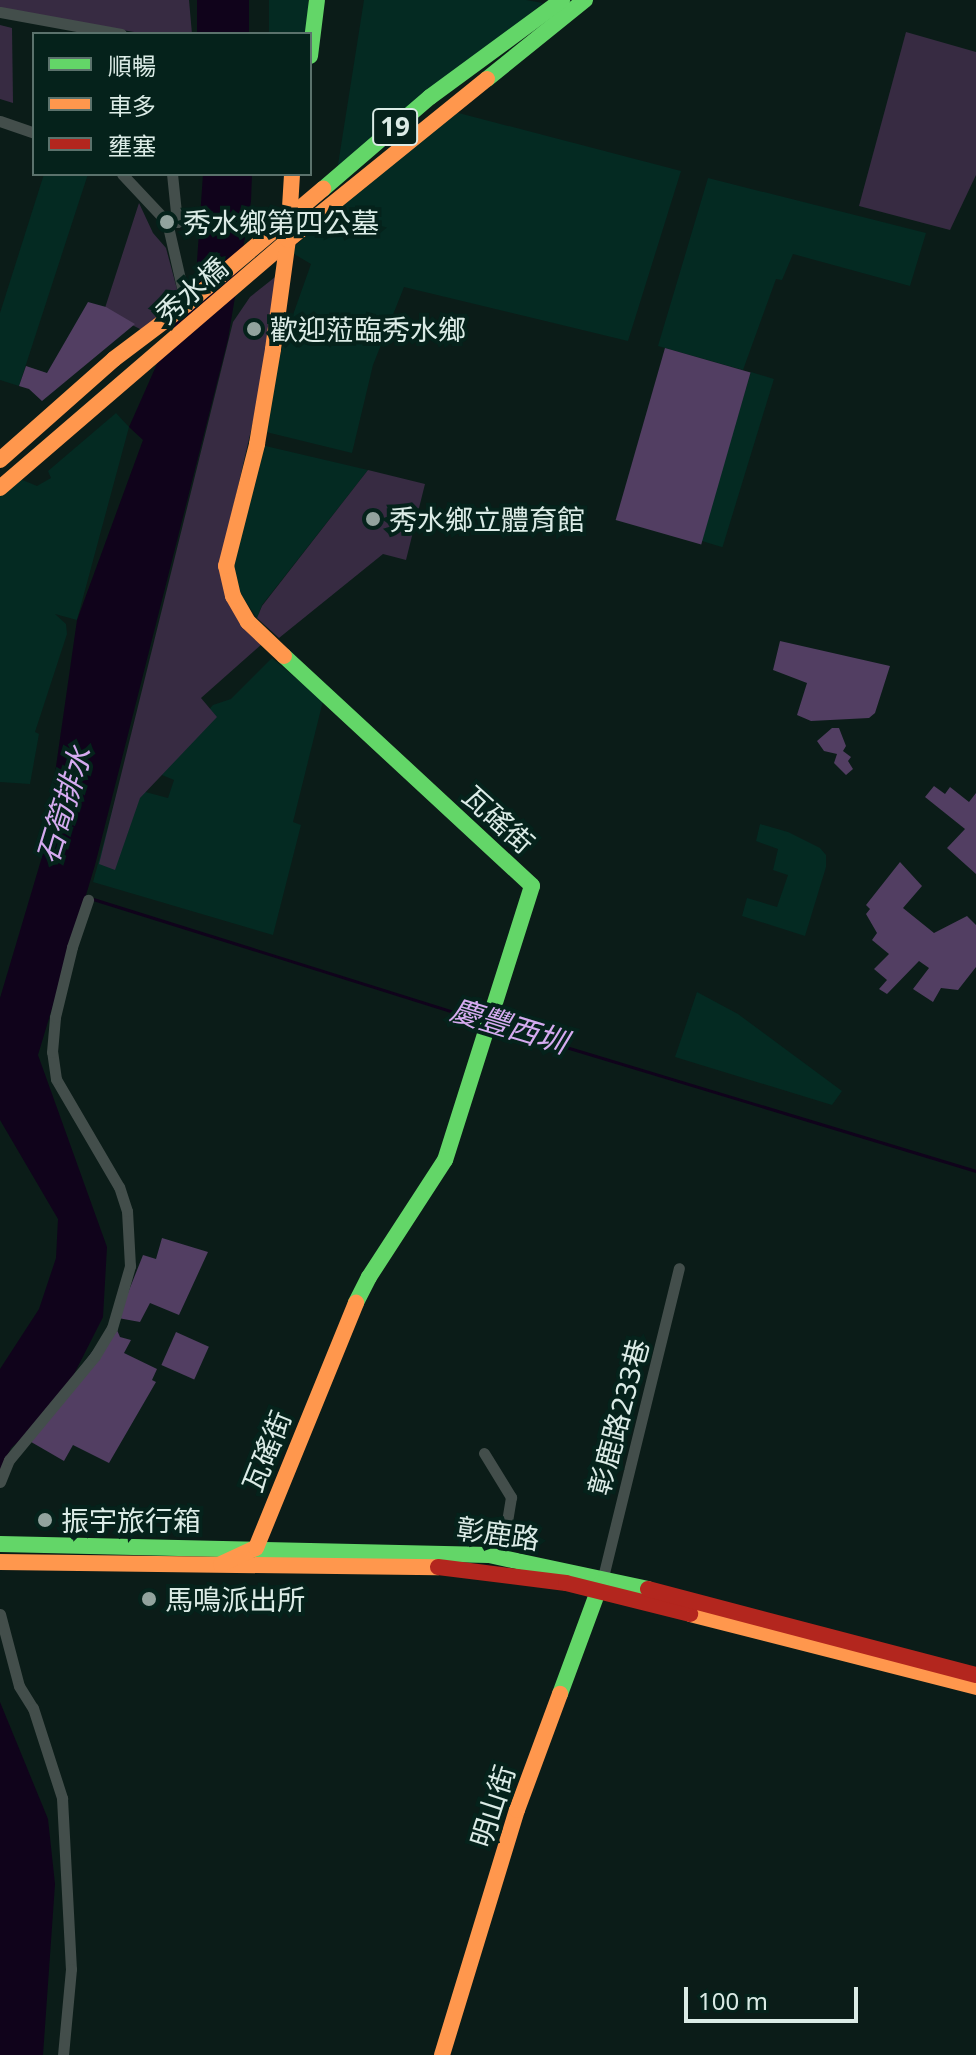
<!DOCTYPE html>
<meta charset="utf-8">
<style>
body{margin:0}
#map{position:relative;width:976px;height:2055px;overflow:hidden;background:#0b1c18;font-family:"Noto Sans","Noto Sans TC",sans-serif}
div>[style]{position:absolute}
.built>*{inset:0;background:#042a22;transform-origin:0 0}
.green>*{inset:0;background:#372b42}
.forest>*{inset:0;background:#523e62;transform-origin:0 0}
.water>*{inset:0;background:#10031b;transform-origin:0 0}
.stream>*{height:3px;margin:-1.5px;padding:0 1.5px;transform-origin:1.5px;border-radius:1.5px;background:#10031b}
.street>*{height:11px;margin:-5.5px;padding:0 5.5px;transform-origin:5.5px;border-radius:5.5px;background:#434e4b}
.fast>*{height:16px;margin:-8px;padding:0 8px;transform-origin:8px;border-radius:8px;background:#63d668}
.slow>*{height:16px;margin:-8px;padding:0 8px;transform-origin:8px;border-radius:8px;background:#ff974d}
.jam>*{height:16px;margin:-8px;padding:0 8px;transform-origin:8px;border-radius:8px;background:#b3261e}
.dots>*{width:22px;height:22px;translate:-50% -50%;box-sizing:border-box;border:4px solid #05221b;border-radius:50%}
span{translate:-50% -50%;white-space:nowrap;text-align:center;line-height:1.15;-webkit-text-stroke:8px #05221b;paint-order:stroke}
.shield-label span{padding:2px 6px;background:#05221b;border:2px solid;border-radius:6px;-webkit-text-stroke-width:0}
.shield-label{font-size:26px;color:#dbebe6;font-weight:700}
.poi-label{font-size:28px;color:#dbebe6}
.left{translate:0 -50%;text-align:left}
.street-label{font-size:28px;color:#dbebe6}
.water-label{font-size:30px;color:#d5abf0;font-style:italic}
.legend{position:absolute;left:32px;top:32px;width:280px;height:144px;box-sizing:border-box;background:#05221b;border:2px solid #5b726c;margin:0;padding:10px 14px;list-style:none;font-size:24px;color:#dbebe6}
.legend li{display:flex;align-items:center;gap:16px;height:40px}
.legend b{width:40px;border:2px solid #5b726c}
.scale{position:absolute;left:684px;top:1987px;width:174px;height:36px;box-sizing:border-box;border:4px solid #dbebe6;border-top:0;padding-left:10px;font-size:24px;line-height:28px;white-space:nowrap;color:#dbebe6;-webkit-text-stroke:6px #05221b;paint-order:stroke}
</style>
<div id="map">
<div class="built">
<i style="left:269px;top:0;width:39px;height:34px"></i>
<i style="clip-path:polygon(364px 0,526px 0,543px 3px,337px 171px)"></i>
<i style="clip-path:polygon(451px 111px,681px 171px,628px 341px,404px 287px,373px 365px,352px 453px,262px 431px,283px 343px,311px 264px,289px 251px)"></i>
<i style="clip-path:polygon(44px 174px,88px 174px,19px 386px,0 380px,0 313px)"></i>
<i style="clip-path:polygon(708px 178px,926px 233px,910px 286px,793px 254px,782px 280px,776px 279px,743px 370px,658px 346px)"></i>
<i style="left:751px;top:372px;width:24px;height:176px;rotate:17deg"></i>
<i style="clip-path:polygon(116px 413px,129px 427px,77px 620px,55px 614px,66px 624px,67px 634px,35px 732px,39px 734px,30px 784px,0 782px,0 494px,20px 479px,37px 486px,51px 478px,48px 471px)"></i>
<i style="clip-path:polygon(257px 444px,368px 470px,262px 605px,257px 618px,229px 577px)"></i>
<i style="clip-path:polygon(272px 658px,323px 701px,293px 822px,301px 825px,273px 935px,93px 882px,119px 785px,168px 798px,174px 780px,162px 775px,167px 757px,213px 705px,231px 699px)"></i>
<i style="clip-path:polygon(760px 824px,788px 832px,820px 848px,826px 855px,826px 867px,805px 936px,742px 916px,747px 898px,777px 907px,788px 875px,773px 870px,778px 849px,756px 841px)"></i>
<i style="clip-path:polygon(697px 992px,738px 1014px,842px 1091px,832px 1105px,675px 1057px)"></i>
</div>
<div class="green">
<i style="clip-path:polygon(0 0,189px 0,192px 34px,146px 34px,27px 14px,0 9px)"></i>
<i style="clip-path:polygon(0 25px,12px 28px,13px 103px,0 99px)"></i>
<i style="clip-path:polygon(906px 32px,976px 52px,976px 175px,950px 230px,859px 206px)"></i>
<i style="clip-path:polygon(139px 203px,153px 233px,166px 248px,181px 304px,146px 332px,104px 311px)"></i>
<i style="clip-path:polygon(289px 266px,221px 560px,262px 644px,201px 698px,217px 717px,140px 798px,115px 870px,99px 864px,233px 322px,250px 297px)"></i>
<i style="clip-path:polygon(368px 470px,425px 484px,406px 560px,383px 554px,279px 638px,257px 618px,262px 606px)"></i>
</div>
<div class="forest">
<i style="clip-path:polygon(88px 302px,106px 307px,135px 324px,42px 401px,29px 389px,19px 386px,26px 366px,47px 373px)"></i>
<i style="left:665px;top:348px;width:89px;height:179px;rotate:16deg"></i>
<i style="clip-path:polygon(780px 641px,890px 666px,875px 713px,869px 718px,811px 721px,797px 715px,807px 683px,773px 670px)"></i>
<i style="clip-path:polygon(832px 728px,839px 728px,846px 746px,843px 751px,851px 757px,848px 761px,853px 769px,846px 775px,834px 763px,837px 754px,824px 751px,817px 741px)"></i>
<i style="clip-path:polygon(934px 786px,945px 794px,950px 787px,969px 802px,976px 793px,976px 874px,947px 848px,965px 829px,925px 797px)"></i>
<i style="clip-path:polygon(900px 862px,922px 886px,903px 908px,934px 933px,967px 916px,976px 925px,976px 967px,958px 990px,941px 988px,933px 1002px,913px 989px,929px 968px,919px 961px,887px 994px,879px 989px,887px 980px,874px 969px,889px 954px,872px 940px,877px 933px,866px 914px,870px 909px,866px 905px)"></i>
<i style="clip-path:polygon(162px 1238px,208px 1252px,179px 1315px,150px 1303px,140px 1322px,118px 1318px,143px 1255px,156px 1259px)"></i>
<i style="clip-path:polygon(114px 1323px,120px 1337px,131px 1340px,124px 1353px,157px 1369px,152px 1380px,156px 1382px,109px 1463px,73px 1445px,64px 1461px,26px 1439px)"></i>
<i style="left:176px;top:1332px;width:36px;height:36px;rotate:24deg"></i>
</div>
<div class="water">
<i style="left:197px;top:0;width:52px;height:34px"></i>
<i style="clip-path:polygon(203px 174px,252px 174px,251px 201px,228px 339px,95px 865px,38px 1055px,107px 1247px,103px 1317px,66px 1390px,47px 1417px,11px 1448px,0 1472px,0 1369px,39px 1309px,56px 1258px,58px 1219px,0 1120px,0 998px,44px 850px,77px 620px,143px 440px,129px 427px,196px 276px)"></i>
<i style="clip-path:polygon(0 1702px,48px 1819px,55px 1884px,43px 2055px,0 2055px)"></i>
</div>
<div class="stream">
<i style="left:93px;top:899px;width:408px;rotate:17.4deg"></i>
<i style="left:493px;top:1025px;width:505px;rotate:16.82deg"></i>
</div>
<div class="street">
<i style="left:0;top:12px;width:123px;rotate:10.3deg"></i>
<i style="left:0;top:121px;width:36px;rotate:19deg"></i>
<i style="left:122px;top:174px;width:66px;rotate:46.8deg"></i>
<i style="left:167px;top:222px;width:85px;rotate:77.1deg"></i>
<i style="left:167px;top:222px;width:10px"></i>
<i style="left:177px;top:222px;width:48px;rotate:-95.9deg"></i>
<i style="left:484px;top:1453px;width:52px;rotate:58.5deg"></i>
<i style="left:511px;top:1497px;width:62px;rotate:99.3deg"></i>
<i style="left:0;top:1482px;width:24px;rotate:-68deg"></i>
<i style="left:9px;top:1460px;width:135px;rotate:-50.4deg"></i>
<i style="left:95px;top:1356px;width:33px;rotate:-59deg"></i>
<i style="left:112px;top:1328px;width:65px;rotate:-73.8deg"></i>
<i style="left:130px;top:1266px;width:55px;rotate:-93.1deg"></i>
<i style="left:127px;top:1211px;width:25px;rotate:-108deg"></i>
<i style="left:119px;top:1187px;width:125px;rotate:-120.3deg"></i>
<i style="left:56px;top:1079px;width:27px;rotate:-98deg"></i>
<i style="left:52px;top:1052px;width:35px;rotate:-85deg"></i>
<i style="left:55px;top:1017px;width:72px;rotate:-76.3deg"></i>
<i style="left:72px;top:947px;width:50px;rotate:-71.2deg"></i>
<i style="left:603px;top:1577px;width:318px;rotate:-76.2deg"></i>
<i style="left:0;top:1614px;width:74px;rotate:75.2deg"></i>
<i style="left:19px;top:1686px;width:26px;rotate:58deg"></i>
<i style="left:33px;top:1708px;width:95px;rotate:72.1deg"></i>
<i style="left:62px;top:1798px;width:171px;rotate:87deg"></i>
<i style="left:71px;top:1969px;width:86px;rotate:95.3deg"></i>
</div>
<div class="fast">
<i style="left:310px;top:56px;width:56px;rotate:-82.9deg"></i>
<i style="left:487px;top:79px;width:126px;rotate:-38.9deg"></i>
<i style="left:323px;top:189px;width:141px;rotate:-40.7deg"></i>
<i style="left:430px;top:97px;width:164px;rotate:-36.3deg"></i>
<i style="left:284px;top:656px;width:338px;rotate:42.8deg"></i>
<i style="left:532px;top:886px;width:287px;rotate:107.6deg"></i>
<i style="left:445px;top:1160px;width:140px;rotate:123deg"></i>
<i style="left:369px;top:1277px;width:29px;rotate:117deg"></i>
<i style="left:0;top:1544px;width:489px;rotate:1.3deg"></i>
<i style="left:489px;top:1555px;width:163px;rotate:12.1deg"></i>
<i style="left:560px;top:1694px;width:118px;rotate:-69.7deg"></i>
</div>
<div class="slow">
<i style="left:0;top:460px;width:152px;rotate:-41.5deg"></i>
<i style="left:114px;top:359px;width:90px;rotate:-36.9deg"></i>
<i style="left:186px;top:305px;width:180px;rotate:-40.3deg"></i>
<i style="left:0;top:488px;width:380px;rotate:-40.7deg"></i>
<i style="left:288px;top:240px;width:256px;rotate:-39deg"></i>
<i style="left:284px;top:656px;width:50px;rotate:-136.6deg"></i>
<i style="left:248px;top:622px;width:30px;rotate:-120deg"></i>
<i style="left:233px;top:596px;width:31px;rotate:-103deg"></i>
<i style="left:226px;top:566px;width:126px;rotate:-75.7deg"></i>
<i style="left:257px;top:444px;width:96px;rotate:-80.4deg"></i>
<i style="left:273px;top:349px;width:110px;rotate:-82.2deg"></i>
<i style="left:288px;top:240px;width:66px;rotate:-86.5deg"></i>
<i style="left:0;top:1562px;width:438px;rotate:0.7deg"></i>
<i style="left:221px;top:1564px;width:38px;rotate:-25deg"></i>
<i style="left:256px;top:1548px;width:265px;rotate:-67.8deg"></i>
<i style="left:690px;top:1614px;width:295px;rotate:14.3deg"></i>
<i style="left:442px;top:2055px;width:256px;rotate:-73deg"></i>
<i style="left:517px;top:1810px;width:124px;rotate:-69.7deg"></i>
</div>
<div class="jam">
<i style="left:438px;top:1567px;width:129px;rotate:7.1deg"></i>
<i style="left:566px;top:1583px;width:128px;rotate:14deg"></i>
<i style="left:648px;top:1589px;width:339px;rotate:14.7deg"></i>
</div>
<div class="dots">
<i style="left:167px;top:222px;background:#92a39e"></i>
<i style="left:254px;top:329px;background:#92a39e"></i>
<i style="left:373px;top:519px;background:#92a39e"></i>
<i style="left:45px;top:1520px;background:#92a39e"></i>
<i style="left:149px;top:1599px;background:#92a39e"></i>
</div>
<div class="shield-label">
<span style="left:395px;top:127px">19</span>
</div>
<div class="poi-label">
<span class="left" style="left:183px;top:222px">秀水鄉第四公墓</span>
<span class="left" style="left:270px;top:329px">歡迎蒞臨秀水鄉</span>
<span class="left" style="left:389px;top:519px">秀水鄉立體育館</span>
<span class="left" style="left:61px;top:1520px">振宇旅行箱</span>
<span class="left" style="left:165px;top:1599px">馬鳴派出所</span>
</div>
<div class="street-label">
<span style="left:191px;top:290px;rotate:-41deg">秀水橋</span>
<span style="left:499px;top:819px;rotate:42deg">瓦磘街</span>
<span style="left:618px;top:1417px;rotate:-75deg">彰鹿路233巷</span>
<span style="left:266px;top:1451px;rotate:-68deg">瓦磘街</span>
<span style="left:498px;top:1533px;rotate:8deg">彰鹿路</span>
<span style="left:492px;top:1806px;rotate:-72deg">明山街</span>
</div>
<div class="water-label">
<span style="left:64px;top:805px;rotate:-73deg">石筍排水</span>
<span style="left:509px;top:1026px;rotate:17deg">慶豐西圳</span>
</div>
<ul class="legend">
<li><b style="height:10px;background:#63d668"></b>順暢</li>
<li><b style="height:10px;background:#ff974d"></b>車多</li>
<li><b style="height:10px;background:#b3261e"></b>壅塞</li>
</ul>
<div class="scale">100 m</div>
</div>
